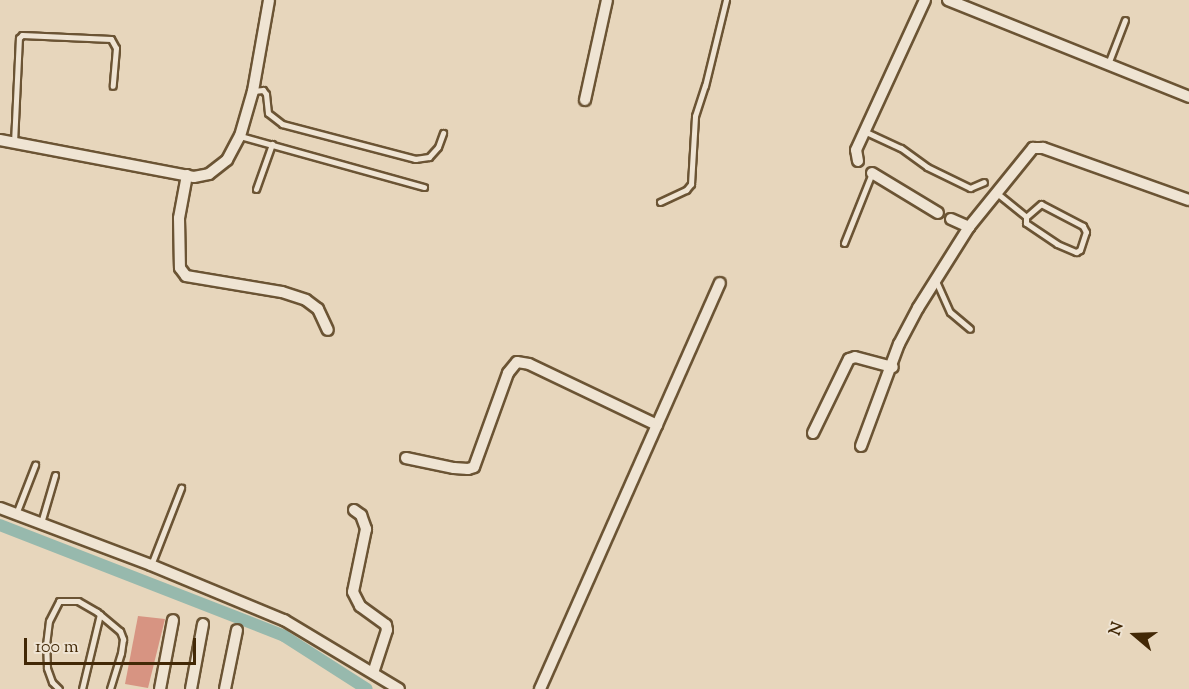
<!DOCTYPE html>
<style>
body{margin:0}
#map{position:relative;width:1189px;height:689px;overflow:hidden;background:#e7d6bc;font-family:"Sorts Mill Goudy",serif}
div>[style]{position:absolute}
.canal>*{height:12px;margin:-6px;padding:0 6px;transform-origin:6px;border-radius:6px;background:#97b9ad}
.building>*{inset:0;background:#d79482}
.roads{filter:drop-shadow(2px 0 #6b5434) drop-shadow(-2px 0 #6b5434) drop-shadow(0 2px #6b5434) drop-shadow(0 -2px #6b5434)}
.service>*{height:5px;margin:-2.5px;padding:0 2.5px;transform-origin:2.5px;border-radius:2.5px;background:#efe4d3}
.minor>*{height:10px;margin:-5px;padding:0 5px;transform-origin:5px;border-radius:5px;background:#efe4d3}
span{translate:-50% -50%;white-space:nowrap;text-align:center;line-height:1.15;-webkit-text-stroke:6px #efe4d3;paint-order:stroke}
.north{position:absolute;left:1105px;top:605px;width:60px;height:60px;-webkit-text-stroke:4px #efe4d3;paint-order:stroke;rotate:289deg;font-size:16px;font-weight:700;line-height:24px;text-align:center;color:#422806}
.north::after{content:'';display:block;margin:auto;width:21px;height:27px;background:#422806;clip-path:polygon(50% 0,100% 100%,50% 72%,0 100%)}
.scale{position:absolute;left:24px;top:638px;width:172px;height:27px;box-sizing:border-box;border:3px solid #422806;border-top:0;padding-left:8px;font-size:18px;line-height:21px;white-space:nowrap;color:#422806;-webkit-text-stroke:4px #efe4d3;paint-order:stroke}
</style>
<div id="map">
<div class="canal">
<i style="left:0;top:525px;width:305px;rotate:21.3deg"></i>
<i style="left:284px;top:636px;width:98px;rotate:32.6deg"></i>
</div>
<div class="building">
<i style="clip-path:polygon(138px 616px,165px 619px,148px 688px,125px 684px)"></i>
</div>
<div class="roads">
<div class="service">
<i style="left:1108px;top:64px;width:47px;rotate:-68.9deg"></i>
<i style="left:253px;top:91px;width:10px;rotate:-6deg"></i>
<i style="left:263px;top:90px;width:5px;rotate:53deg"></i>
<i style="left:266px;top:94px;width:19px;rotate:84deg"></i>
<i style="left:268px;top:113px;width:18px;rotate:38deg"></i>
<i style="left:282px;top:124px;width:138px;rotate:14.7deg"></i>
<i style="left:415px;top:159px;width:14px;rotate:-8deg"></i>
<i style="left:429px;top:157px;width:13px;rotate:-48deg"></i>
<i style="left:438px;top:147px;width:15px;rotate:-70deg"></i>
<i style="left:866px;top:132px;width:38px;rotate:25deg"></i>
<i style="left:901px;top:148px;width:32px;rotate:36deg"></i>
<i style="left:927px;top:167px;width:48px;rotate:26deg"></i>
<i style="left:970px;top:188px;width:15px;rotate:-23deg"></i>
<i style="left:240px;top:136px;width:191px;rotate:15.5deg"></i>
<i style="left:14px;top:143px;width:105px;rotate:-87.3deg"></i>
<i style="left:19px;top:38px;width:4px;rotate:-45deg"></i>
<i style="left:22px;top:35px;width:89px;rotate:2.6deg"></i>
<i style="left:111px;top:39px;width:10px;rotate:61deg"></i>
<i style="left:116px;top:48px;width:38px;rotate:95deg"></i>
<i style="left:256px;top:189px;width:48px;rotate:-70.4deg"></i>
<i style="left:998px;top:194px;width:36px;rotate:39deg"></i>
<i style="left:1026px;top:217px;width:6px;rotate:90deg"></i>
<i style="left:1026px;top:223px;width:37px;rotate:34deg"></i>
<i style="left:1057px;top:244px;width:21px;rotate:23deg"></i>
<i style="left:1076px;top:252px;width:4px;rotate:-27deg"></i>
<i style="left:1080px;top:250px;width:19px;rotate:-72deg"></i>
<i style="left:1086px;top:232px;width:7px;rotate:-117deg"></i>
<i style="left:1083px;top:226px;width:47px;rotate:-152.4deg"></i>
<i style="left:1041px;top:204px;width:20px;rotate:139deg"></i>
<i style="left:660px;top:202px;width:29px;rotate:-25deg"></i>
<i style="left:686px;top:190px;width:8px;rotate:-50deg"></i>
<i style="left:691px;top:184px;width:68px;rotate:-86.6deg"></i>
<i style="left:695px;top:116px;width:32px;rotate:-72deg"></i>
<i style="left:705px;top:86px;width:89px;rotate:-76.3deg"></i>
<i style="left:844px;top:243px;width:75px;rotate:-68.2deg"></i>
<i style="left:936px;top:281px;width:34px;rotate:66deg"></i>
<i style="left:950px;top:312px;width:26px;rotate:40deg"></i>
<i style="left:16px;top:514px;width:53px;rotate:-68.8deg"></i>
<i style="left:41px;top:523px;width:50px;rotate:-73.7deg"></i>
<i style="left:151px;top:565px;width:83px;rotate:-68.7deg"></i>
<i style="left:59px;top:689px;width:10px;rotate:-135deg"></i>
<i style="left:52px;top:682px;width:15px;rotate:-110deg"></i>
<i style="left:47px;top:668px;width:23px;rotate:-92deg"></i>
<i style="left:46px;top:645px;width:24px;rotate:-83deg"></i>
<i style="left:49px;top:621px;width:22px;rotate:-63deg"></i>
<i style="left:59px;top:601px;width:19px"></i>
<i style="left:78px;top:601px;width:22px;rotate:30deg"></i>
<i style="left:97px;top:612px;width:30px;rotate:40deg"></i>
<i style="left:120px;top:631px;width:9px;rotate:69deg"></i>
<i style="left:123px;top:639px;width:14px;rotate:98deg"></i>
<i style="left:121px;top:653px;width:38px;rotate:107deg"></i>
<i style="left:82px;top:689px;width:77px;rotate:-76.5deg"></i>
</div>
<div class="minor">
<i style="left:948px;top:0;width:260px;rotate:21.9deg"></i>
<i style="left:585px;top:100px;width:102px;rotate:-77.6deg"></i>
<i style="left:0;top:140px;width:197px;rotate:10.8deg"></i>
<i style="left:194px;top:177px;width:15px;rotate:-11deg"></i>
<i style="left:209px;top:174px;width:23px;rotate:-38deg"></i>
<i style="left:227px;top:160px;width:27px;rotate:-62deg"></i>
<i style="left:240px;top:136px;width:47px;rotate:-73.9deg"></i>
<i style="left:253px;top:91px;width:92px;rotate:-80deg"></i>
<i style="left:858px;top:161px;width:11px;rotate:-100deg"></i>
<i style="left:856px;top:150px;width:165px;rotate:-65.3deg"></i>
<i style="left:872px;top:173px;width:77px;rotate:31.2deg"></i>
<i style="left:187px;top:175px;width:44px;rotate:100.5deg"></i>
<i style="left:179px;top:218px;width:50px;rotate:88.9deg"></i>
<i style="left:180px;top:268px;width:10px;rotate:53deg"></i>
<i style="left:186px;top:276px;width:97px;rotate:9.5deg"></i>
<i style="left:282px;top:292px;width:25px;rotate:18deg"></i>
<i style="left:306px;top:300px;width:15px;rotate:37deg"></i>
<i style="left:318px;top:309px;width:23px;rotate:65deg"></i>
<i style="left:951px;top:219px;width:20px;rotate:24deg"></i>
<i style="left:813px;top:433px;width:82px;rotate:-64.1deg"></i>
<i style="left:849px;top:359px;width:6px;rotate:-18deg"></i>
<i style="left:855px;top:357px;width:39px;rotate:15deg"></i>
<i style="left:861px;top:446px;width:109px;rotate:-69.6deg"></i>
<i style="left:899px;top:344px;width:41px;rotate:-62.2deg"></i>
<i style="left:918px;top:308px;width:96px;rotate:-57.8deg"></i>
<i style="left:969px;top:227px;width:102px;rotate:-51deg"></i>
<i style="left:1033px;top:148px;width:10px"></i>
<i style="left:1043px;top:148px;width:155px;rotate:19.6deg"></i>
<i style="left:406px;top:458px;width:49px;rotate:11.8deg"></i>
<i style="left:454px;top:468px;width:14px;rotate:4deg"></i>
<i style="left:468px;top:469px;width:6px;rotate:-18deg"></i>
<i style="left:474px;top:467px;width:100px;rotate:-70.1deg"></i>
<i style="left:508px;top:373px;width:14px;rotate:-51deg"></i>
<i style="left:517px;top:362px;width:12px;rotate:9deg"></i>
<i style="left:529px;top:364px;width:142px;rotate:25.5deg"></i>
<i style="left:0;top:508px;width:161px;rotate:20.7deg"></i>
<i style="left:151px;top:565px;width:144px;rotate:22.5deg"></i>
<i style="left:284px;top:620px;width:134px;rotate:31deg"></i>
<i style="left:354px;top:510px;width:9px;rotate:36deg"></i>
<i style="left:361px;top:515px;width:15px;rotate:70deg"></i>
<i style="left:366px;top:529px;width:64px;rotate:101.7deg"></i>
<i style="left:353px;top:592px;width:16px;rotate:63deg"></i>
<i style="left:360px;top:606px;width:32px;rotate:36deg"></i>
<i style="left:386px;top:625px;width:5px;rotate:79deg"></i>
<i style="left:387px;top:630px;width:45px;rotate:108deg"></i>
<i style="left:160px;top:689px;width:70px;rotate:-79.3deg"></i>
<i style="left:191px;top:689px;width:66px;rotate:-79.5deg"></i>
<i style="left:225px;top:689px;width:60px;rotate:-78.5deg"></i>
<i style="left:540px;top:689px;width:444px;rotate:-66.1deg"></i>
</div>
</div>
<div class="north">N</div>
<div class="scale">100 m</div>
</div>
